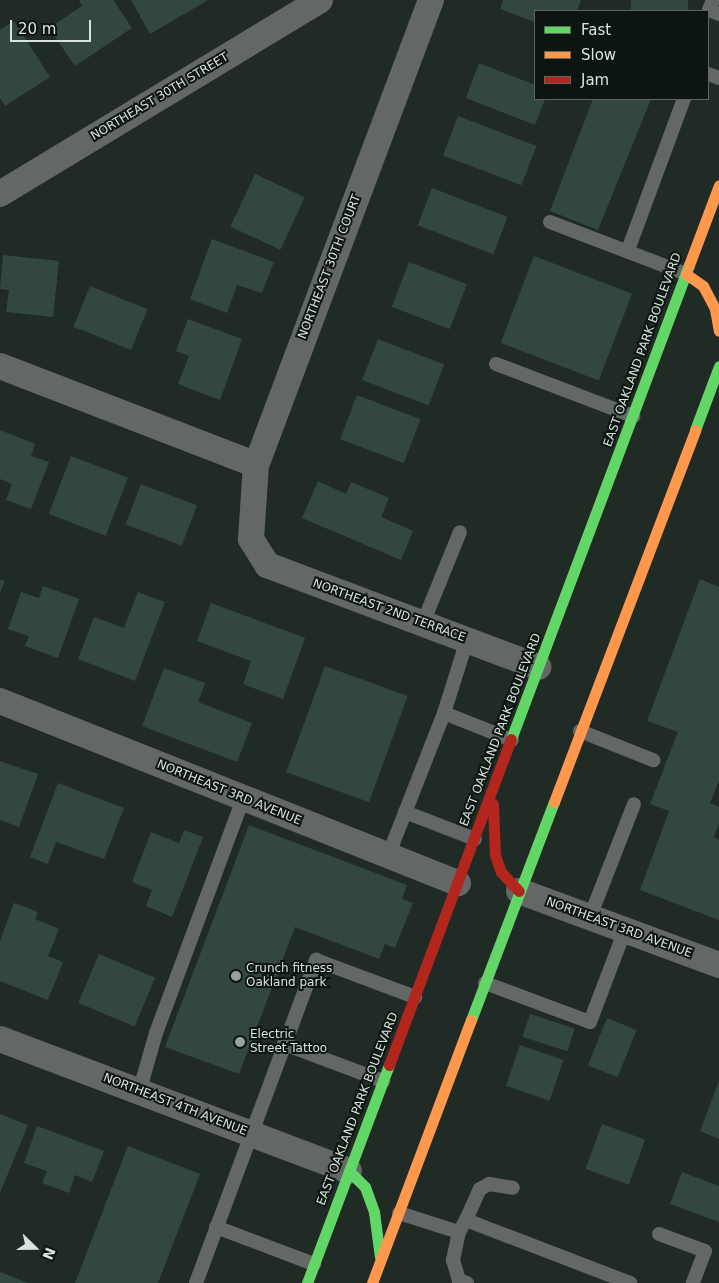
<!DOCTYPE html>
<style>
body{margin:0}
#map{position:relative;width:719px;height:1283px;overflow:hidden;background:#212b26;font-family:"DejaVu Sans",sans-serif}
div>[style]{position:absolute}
.building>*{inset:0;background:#32483f;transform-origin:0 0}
.lane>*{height:14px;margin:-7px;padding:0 7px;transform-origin:7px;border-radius:7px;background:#636866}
.street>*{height:26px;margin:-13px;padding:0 13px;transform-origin:13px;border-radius:13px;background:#636866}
.fast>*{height:11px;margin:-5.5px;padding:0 5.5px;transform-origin:5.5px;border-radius:5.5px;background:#63d668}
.slow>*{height:11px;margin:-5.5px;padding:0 5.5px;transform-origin:5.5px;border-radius:5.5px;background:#ff974d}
.jam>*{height:11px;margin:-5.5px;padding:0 5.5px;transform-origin:5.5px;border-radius:5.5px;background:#b3261e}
.dots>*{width:14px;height:14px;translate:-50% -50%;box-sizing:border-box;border:2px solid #0d1511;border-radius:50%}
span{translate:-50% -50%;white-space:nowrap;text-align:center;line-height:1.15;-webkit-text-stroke:4px #0d1511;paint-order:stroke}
.street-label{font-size:12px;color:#d7e3dc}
.poi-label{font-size:12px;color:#d7e3dc}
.left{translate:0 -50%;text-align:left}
.legend{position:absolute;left:534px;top:10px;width:175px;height:90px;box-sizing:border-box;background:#0d1511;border:1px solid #5e6762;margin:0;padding:6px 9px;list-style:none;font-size:15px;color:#d7e3dc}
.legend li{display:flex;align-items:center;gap:10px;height:25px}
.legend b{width:25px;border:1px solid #5e6762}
.north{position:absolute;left:10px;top:1223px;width:50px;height:50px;-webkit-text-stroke:4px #0d1511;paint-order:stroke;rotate:112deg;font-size:14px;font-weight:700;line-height:20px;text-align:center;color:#d7e3dc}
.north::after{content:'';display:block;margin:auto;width:18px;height:22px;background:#d7e3dc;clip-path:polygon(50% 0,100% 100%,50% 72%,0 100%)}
.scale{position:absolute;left:10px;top:20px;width:81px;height:22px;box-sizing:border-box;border:2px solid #d7e3dc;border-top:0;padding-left:6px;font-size:15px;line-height:18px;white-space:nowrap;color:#d7e3dc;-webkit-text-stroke:4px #0d1511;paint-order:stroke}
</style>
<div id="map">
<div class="building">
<i style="clip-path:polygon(79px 0,113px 0,132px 28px,75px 66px,49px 28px,82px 6px)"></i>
<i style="clip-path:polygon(131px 0,208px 0,150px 34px)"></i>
<i style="clip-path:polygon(503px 0,581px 0,577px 11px,535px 11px,535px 22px,500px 9px)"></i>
<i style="left:631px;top:0;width:57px;height:12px"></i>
<i style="clip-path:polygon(14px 21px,50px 77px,5px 106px,0 98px,0 30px)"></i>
<i style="clip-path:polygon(479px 63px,535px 85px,535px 99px,545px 99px,535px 125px,466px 98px)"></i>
<i style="clip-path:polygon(593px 99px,651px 99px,598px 230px,550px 211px)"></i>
<i style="left:458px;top:116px;width:84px;height:42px;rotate:21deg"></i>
<i style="left:255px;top:174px;width:55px;height:58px;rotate:25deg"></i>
<i style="left:432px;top:188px;width:81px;height:40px;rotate:21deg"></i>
<i style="clip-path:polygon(212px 239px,274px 262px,262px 293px,237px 285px,227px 313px,190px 299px)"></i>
<i style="clip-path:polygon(3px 255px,59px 261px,53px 317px,6px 312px,9px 290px,0 289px)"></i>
<i style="left:534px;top:256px;width:105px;height:93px;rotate:21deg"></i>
<i style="left:409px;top:262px;width:62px;height:48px;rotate:21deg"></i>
<i style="left:90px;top:286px;width:62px;height:44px;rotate:22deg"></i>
<i style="clip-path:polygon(188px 319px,242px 339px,220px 400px,178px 384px,189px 356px,176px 351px)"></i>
<i style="left:378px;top:339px;width:71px;height:44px;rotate:21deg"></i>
<i style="left:357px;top:395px;width:68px;height:47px;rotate:21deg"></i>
<i style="clip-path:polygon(0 430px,35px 444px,31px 456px,49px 462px,31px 509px,6px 500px,12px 484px,0 479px)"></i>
<i style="left:71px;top:456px;width:61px;height:62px;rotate:21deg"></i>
<i style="clip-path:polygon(318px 481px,346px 494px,351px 482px,389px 498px,381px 517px,413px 531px,401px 560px,302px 518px)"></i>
<i style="left:141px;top:484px;width:60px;height:43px;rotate:21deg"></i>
<i style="clip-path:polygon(0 579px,5px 581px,0 593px)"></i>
<i style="clip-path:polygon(700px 579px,719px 587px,719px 781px,710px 803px,719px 807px,719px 823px,714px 837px,719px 840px,719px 920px,640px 890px,669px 811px,650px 804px,678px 732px,647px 721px)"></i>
<i style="clip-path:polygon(43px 586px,79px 599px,58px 658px,25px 646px,29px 636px,8px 629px,21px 592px,39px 598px)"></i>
<i style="clip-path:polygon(138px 592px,165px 602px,135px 681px,78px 659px,94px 617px,124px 628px)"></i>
<i style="clip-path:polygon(211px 603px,305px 638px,283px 699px,243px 684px,251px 661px,197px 641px)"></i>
<i style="left:325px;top:666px;width:88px;height:113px;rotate:20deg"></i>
<i style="clip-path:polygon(164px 668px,205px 683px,198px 702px,252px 723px,237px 762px,142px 726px)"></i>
<i style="clip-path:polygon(0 761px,38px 774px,19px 827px,0 820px)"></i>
<i style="clip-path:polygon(58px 783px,124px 808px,104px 859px,56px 842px,48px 864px,30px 857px)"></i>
<i style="clip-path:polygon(249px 825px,407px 885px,402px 899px,413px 903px,395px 948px,385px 944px,379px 959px,295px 927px,239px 1074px,165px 1047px)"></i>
<i style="clip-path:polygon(184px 830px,203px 837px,172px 917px,146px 906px,152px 890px,132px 882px,151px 832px,179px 843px)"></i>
<i style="clip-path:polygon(14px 903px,38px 912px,35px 919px,59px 929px,48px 956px,63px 962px,48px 1000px,0 981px,0 941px)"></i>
<i style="left:99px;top:954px;width:61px;height:53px;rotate:23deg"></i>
<i style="left:530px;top:1014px;width:47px;height:24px;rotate:18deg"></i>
<i style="left:607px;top:1018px;width:32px;height:51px;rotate:22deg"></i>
<i style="left:520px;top:1045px;width:46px;height:43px;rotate:19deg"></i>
<i style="clip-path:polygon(719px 1081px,719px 1139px,700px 1131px)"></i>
<i style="clip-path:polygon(0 1114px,28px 1125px,0 1193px)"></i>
<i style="left:602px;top:1124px;width:46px;height:48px;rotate:20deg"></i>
<i style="clip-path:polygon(37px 1126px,104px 1151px,92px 1182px,75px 1175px,69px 1193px,42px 1183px,47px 1171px,24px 1163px)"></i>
<i style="clip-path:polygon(128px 1146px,200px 1174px,158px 1283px,75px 1283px)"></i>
<i style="clip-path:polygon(682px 1172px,719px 1186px,719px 1222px,670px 1204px)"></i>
<i style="clip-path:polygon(0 1272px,28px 1283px,0 1283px)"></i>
</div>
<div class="lane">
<i style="left:713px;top:0;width:11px;rotate:112deg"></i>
<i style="left:709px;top:10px;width:11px;rotate:22deg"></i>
<i style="left:708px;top:74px;width:12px;rotate:20deg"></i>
<i style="left:550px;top:222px;width:146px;rotate:20.9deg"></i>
<i style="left:628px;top:250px;width:161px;rotate:-69.7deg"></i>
<i style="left:496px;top:364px;width:147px;rotate:20.8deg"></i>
<i style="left:423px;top:623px;width:98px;rotate:-67.9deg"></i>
<i style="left:444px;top:713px;width:73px;rotate:21.7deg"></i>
<i style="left:580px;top:731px;width:79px;rotate:21.7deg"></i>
<i style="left:405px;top:812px;width:75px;rotate:21.1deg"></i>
<i style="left:388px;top:856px;width:154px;rotate:-68.6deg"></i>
<i style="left:444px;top:713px;width:77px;rotate:-72.5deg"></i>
<i style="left:590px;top:917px;width:121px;rotate:-68.7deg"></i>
<i style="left:485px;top:983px;width:112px;rotate:20.4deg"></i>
<i style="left:590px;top:1022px;width:98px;rotate:-69.2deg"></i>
<i style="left:284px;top:1044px;width:106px;rotate:20.5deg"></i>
<i style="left:139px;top:1092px;width:61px;rotate:-73.9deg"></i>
<i style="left:156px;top:1033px;width:250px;rotate:-69.6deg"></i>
<i style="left:399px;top:1213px;width:63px;rotate:17.6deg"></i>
<i style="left:466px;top:1220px;width:34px;rotate:-66deg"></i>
<i style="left:480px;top:1189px;width:10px;rotate:-29deg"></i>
<i style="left:489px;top:1184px;width:24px;rotate:9deg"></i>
<i style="left:216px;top:1227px;width:105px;rotate:20.7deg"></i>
<i style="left:659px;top:1234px;width:49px;rotate:20.3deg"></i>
<i style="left:705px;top:1251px;width:34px;rotate:111deg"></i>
<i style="left:196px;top:1283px;width:345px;rotate:-69.6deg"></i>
<i style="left:316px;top:960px;width:106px;rotate:20.5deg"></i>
<i style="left:467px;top:1283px;width:9px;rotate:-159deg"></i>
<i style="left:459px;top:1280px;width:21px;rotate:-107deg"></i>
<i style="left:453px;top:1260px;width:29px;rotate:-78deg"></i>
<i style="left:459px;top:1232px;width:14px;rotate:-60deg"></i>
<i style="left:466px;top:1220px;width:176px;rotate:21deg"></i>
</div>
<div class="street">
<i style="left:431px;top:0;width:497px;rotate:110.6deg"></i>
<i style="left:256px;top:465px;width:74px;rotate:93.9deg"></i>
<i style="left:251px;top:539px;width:31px;rotate:58deg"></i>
<i style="left:267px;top:565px;width:290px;rotate:20.6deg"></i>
<i style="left:0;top:194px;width:374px;rotate:-31.2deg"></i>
<i style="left:0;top:366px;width:274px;rotate:21.1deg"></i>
<i style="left:0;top:701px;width:493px;rotate:21.7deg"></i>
<i style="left:519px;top:891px;width:213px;rotate:20.3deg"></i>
<i style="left:0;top:1039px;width:373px;rotate:20.7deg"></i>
</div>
<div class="fast">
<i style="left:695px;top:430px;width:68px;rotate:-69.4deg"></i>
<i style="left:511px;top:739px;width:506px;rotate:-69.42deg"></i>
<i style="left:471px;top:1020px;width:233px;rotate:-69.2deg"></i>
<i style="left:349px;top:1171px;width:23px;rotate:45deg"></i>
<i style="left:365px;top:1187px;width:27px;rotate:70deg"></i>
<i style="left:374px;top:1212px;width:45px;rotate:82.4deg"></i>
<i style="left:307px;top:1283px;width:233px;rotate:-69.4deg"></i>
</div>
<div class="slow">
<i style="left:689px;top:265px;width:85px;rotate:-69.4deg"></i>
<i style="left:686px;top:274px;width:21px;rotate:35deg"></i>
<i style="left:703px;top:286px;width:26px;rotate:62deg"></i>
<i style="left:715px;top:309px;width:22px;rotate:80deg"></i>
<i style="left:554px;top:802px;width:398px;rotate:-69.2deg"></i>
<i style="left:372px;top:1283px;width:281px;rotate:-69.4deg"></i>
</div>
<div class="jam">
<i style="left:493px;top:804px;width:51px;rotate:87.8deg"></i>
<i style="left:495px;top:855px;width:18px;rotate:71deg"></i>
<i style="left:501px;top:872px;width:26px;rotate:47deg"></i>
<i style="left:389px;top:1065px;width:348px;rotate:-69.5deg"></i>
</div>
<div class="dots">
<i style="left:236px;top:976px;background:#97a39c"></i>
<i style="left:240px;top:1042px;background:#97a39c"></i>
</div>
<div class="street-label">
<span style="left:160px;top:97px;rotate:-31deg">NORTHEAST 30TH STREET</span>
<span style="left:330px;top:267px;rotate:-69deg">NORTHEAST 30TH COURT</span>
<span style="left:643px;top:350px;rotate:-70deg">EAST OAKLAND PARK BOULEVARD</span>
<span style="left:389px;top:611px;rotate:20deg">NORTHEAST 2ND TERRACE</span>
<span style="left:501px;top:730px;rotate:-69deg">EAST OAKLAND PARK BOULEVARD</span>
<span style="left:229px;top:793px;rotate:22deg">NORTHEAST 3RD AVENUE</span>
<span style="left:619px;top:928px;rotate:20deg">NORTHEAST 3RD AVENUE</span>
<span style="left:175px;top:1105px;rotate:21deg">NORTHEAST 4TH AVENUE</span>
<span style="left:358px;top:1109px;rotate:-69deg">EAST OAKLAND PARK BOULEVARD</span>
</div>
<div class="poi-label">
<span class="left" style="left:246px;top:976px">Crunch fitness<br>Oakland park</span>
<span class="left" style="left:250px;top:1042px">Electric<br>Street Tattoo</span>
</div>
<ul class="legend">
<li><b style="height:6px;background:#63d668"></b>Fast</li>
<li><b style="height:6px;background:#ff974d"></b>Slow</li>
<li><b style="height:6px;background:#b3261e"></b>Jam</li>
</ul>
<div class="north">N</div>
<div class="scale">20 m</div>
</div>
